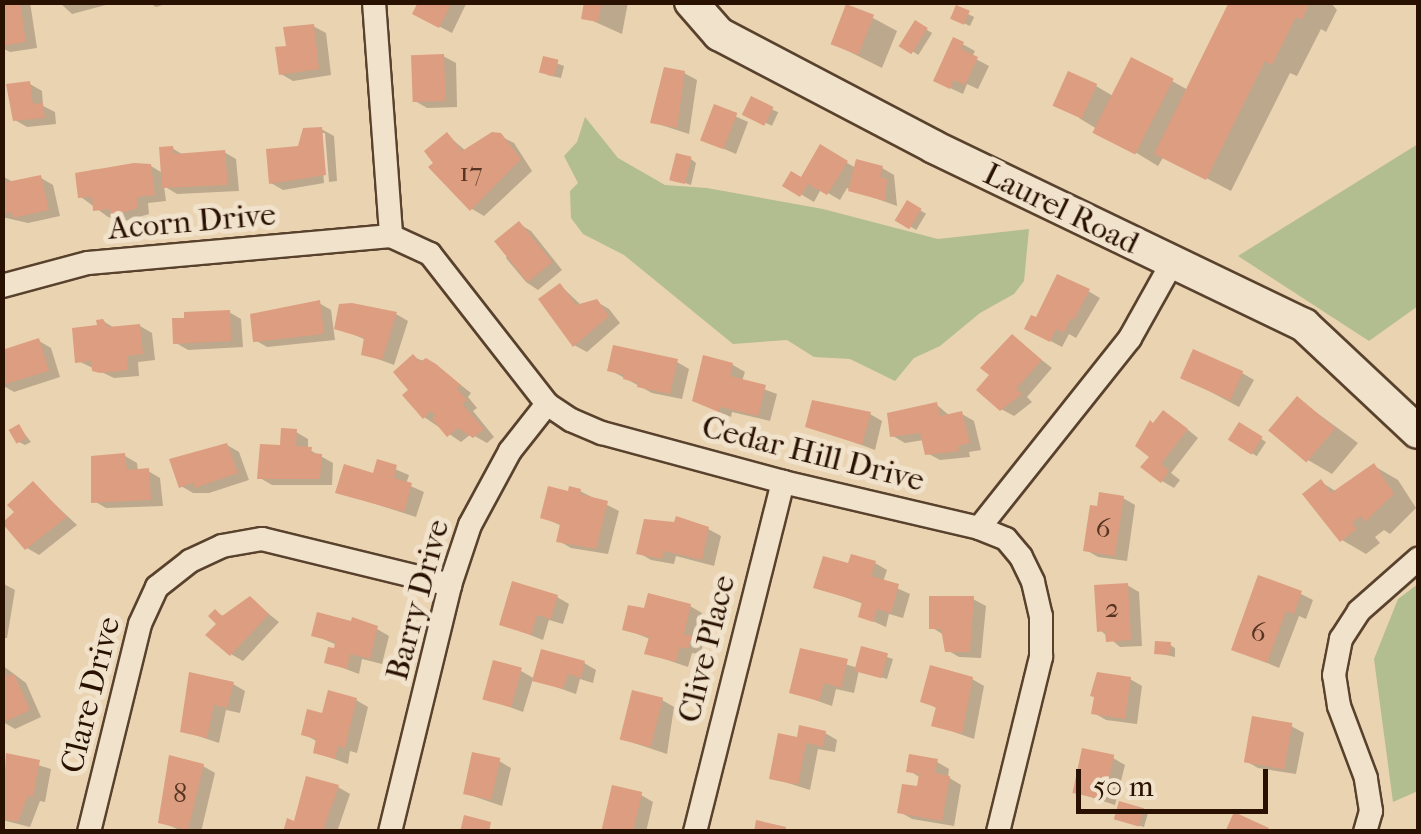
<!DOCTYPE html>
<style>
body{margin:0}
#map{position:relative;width:1421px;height:834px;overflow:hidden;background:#ead3b1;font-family:"IM FELL French Canon",serif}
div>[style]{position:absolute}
.green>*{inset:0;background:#b2be8f}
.shadow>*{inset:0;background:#0003;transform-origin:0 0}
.building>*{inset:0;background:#dc9d81;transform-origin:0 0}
.roads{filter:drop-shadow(2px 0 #59422d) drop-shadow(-2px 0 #59422d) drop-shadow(0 2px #59422d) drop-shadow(0 -2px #59422d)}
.street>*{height:22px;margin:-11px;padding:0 11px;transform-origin:11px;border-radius:11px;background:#f1e2cc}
.secondary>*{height:32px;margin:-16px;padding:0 16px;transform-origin:16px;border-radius:16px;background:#f1e2cc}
span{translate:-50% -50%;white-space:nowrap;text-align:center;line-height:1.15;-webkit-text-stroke:10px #f1e2cc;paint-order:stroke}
.number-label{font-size:28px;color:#563421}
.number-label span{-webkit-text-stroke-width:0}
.street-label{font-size:32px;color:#291101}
.frame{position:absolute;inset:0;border:5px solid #291101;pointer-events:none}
.scale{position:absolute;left:1076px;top:769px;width:192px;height:45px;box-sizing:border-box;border:5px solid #291101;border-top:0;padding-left:12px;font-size:30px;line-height:35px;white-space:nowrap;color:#291101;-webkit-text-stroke:8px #f1e2cc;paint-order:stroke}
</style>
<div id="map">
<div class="green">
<i style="clip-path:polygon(585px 117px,618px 158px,665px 185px,707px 188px,823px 209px,938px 239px,1029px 229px,1024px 281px,1014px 294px,980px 313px,940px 346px,914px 358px,895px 381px,850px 359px,814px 357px,787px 340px,733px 344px,624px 255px,583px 234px,571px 218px,570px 191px,578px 183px,564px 156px,577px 142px)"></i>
<i style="clip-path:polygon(1418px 144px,1418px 306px,1369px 341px,1238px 256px)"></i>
<i style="clip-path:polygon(1418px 584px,1418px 791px,1393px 802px,1374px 659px,1398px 599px)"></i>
</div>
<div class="shadow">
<i style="clip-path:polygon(2px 2px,30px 2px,37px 48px,10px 52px,2px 48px)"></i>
<i style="clip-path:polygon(59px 2px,117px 2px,72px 14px)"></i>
<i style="clip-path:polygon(148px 2px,172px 2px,156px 7px)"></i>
<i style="clip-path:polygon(420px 2px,467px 2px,452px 33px,427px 20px)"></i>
<i style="clip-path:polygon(587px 2px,628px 2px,622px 34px,584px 17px)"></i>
<i style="clip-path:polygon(1231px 2px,1330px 2px,1337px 10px,1326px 32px,1321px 29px,1297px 76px,1290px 73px,1231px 191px,1164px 156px,1158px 166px,1079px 118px,1096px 86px,1113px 96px,1172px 81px,1188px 90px)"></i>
<i style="left:957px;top:9px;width:19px;height:10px;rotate:25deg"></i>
<i style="clip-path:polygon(873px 18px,897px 31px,882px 68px,832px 43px)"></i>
<i style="left:916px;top:23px;width:19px;height:26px;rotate:32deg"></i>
<i style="clip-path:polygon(313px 26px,326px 33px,331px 75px,293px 81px,281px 74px,289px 48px)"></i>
<i style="clip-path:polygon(955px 40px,975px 51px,972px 57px,989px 66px,978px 89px,967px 84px,963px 94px,948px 87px)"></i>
<i style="clip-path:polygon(443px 56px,456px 63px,457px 107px,427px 108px,415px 101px)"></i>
<i style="clip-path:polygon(545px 59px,564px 66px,561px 78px,547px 75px)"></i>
<i style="clip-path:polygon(684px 73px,697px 80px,689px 134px,652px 122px)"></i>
<i style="clip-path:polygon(30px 84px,42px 91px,43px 106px,55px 112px,56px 124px,27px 127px,15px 120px)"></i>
<i style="left:752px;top:100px;width:29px;height:15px;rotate:25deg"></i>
<i style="clip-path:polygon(715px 107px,748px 122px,736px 154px,715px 145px)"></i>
<i style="clip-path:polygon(321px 129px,334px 136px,337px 181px,329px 182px,325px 133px,320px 133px,324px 183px,283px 190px,271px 183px)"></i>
<i style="clip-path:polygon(447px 135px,466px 151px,500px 136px,514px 143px,532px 171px,484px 216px,472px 209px)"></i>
<i style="clip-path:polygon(172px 148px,185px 156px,224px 152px,236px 159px,239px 191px,177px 194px,164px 186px,166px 201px,148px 203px,149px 214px,125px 221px,108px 217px,81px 197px,91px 170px,151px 166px,164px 174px)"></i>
<i style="clip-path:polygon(821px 148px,856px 168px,882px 168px,894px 175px,897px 206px,847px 188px,840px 200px,821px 189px,814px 202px,785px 185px,802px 180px)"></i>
<i style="clip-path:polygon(691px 159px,696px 163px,691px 185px,673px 179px)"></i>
<i style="clip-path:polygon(2px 176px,15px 183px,41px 178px,53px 185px,60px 216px,28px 223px,2px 217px)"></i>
<i style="left:908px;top:203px;width:21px;height:19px;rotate:31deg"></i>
<i style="clip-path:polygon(519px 224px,531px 231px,562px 270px,538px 290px,526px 282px,506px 258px)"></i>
<i style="clip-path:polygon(561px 286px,582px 306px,597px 302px,609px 309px,620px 323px,587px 352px,574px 345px)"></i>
<i style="clip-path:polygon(1088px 291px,1100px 298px,1076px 338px,1069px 334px,1062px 347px,1039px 335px,1038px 320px)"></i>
<i style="clip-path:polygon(319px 303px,331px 310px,335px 340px,267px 347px,255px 340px)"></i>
<i style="clip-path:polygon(229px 312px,241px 319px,243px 347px,188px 350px,176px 343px)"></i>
<i style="clip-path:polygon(396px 314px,408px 321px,394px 365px,364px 354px,366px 340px,337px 327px)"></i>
<i style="clip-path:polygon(103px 321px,116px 329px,140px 326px,152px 333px,155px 360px,138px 362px,139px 376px,114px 378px,78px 361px)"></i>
<i style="clip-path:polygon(1012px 337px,1052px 368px,1027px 397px,1032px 402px,1014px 416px,1001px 409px)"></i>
<i style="clip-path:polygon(39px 341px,51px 348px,60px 377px,14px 392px,2px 385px,2px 358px)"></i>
<i style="clip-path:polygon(414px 357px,439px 368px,471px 393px,468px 397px,477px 408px,473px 411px,494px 437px,487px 443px,471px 434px,461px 442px,424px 417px,411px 390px)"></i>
<i style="clip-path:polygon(705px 358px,733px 365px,745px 372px,742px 381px,777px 394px,770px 421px,732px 412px,731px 417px,710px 408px)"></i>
<i style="clip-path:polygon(677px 362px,689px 369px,682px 399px,652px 393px,610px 370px)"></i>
<i style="clip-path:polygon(1242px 373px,1254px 380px,1239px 407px,1181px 376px)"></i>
<i style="clip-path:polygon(1298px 399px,1358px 443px,1332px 474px,1308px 460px)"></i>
<i style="clip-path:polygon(937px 405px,950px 416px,962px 414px,974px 421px,981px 450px,969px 452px,970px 457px,940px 460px,927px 453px,924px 440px,905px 443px,893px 436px)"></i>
<i style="clip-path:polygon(870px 414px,882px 421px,875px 450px,808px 425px)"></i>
<i style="clip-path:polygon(1176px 420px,1198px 438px,1171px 473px,1180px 480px,1174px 488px,1162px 481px,1152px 456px,1154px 425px)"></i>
<i style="left:1240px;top:425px;width:31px;height:17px;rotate:33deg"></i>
<i style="clip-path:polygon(19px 427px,31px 442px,25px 445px,19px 442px)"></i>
<i style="clip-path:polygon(296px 432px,308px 439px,308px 449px,333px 463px,332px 485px,272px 485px,260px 478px)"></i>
<i style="clip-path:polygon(227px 445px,239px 452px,249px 480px,209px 493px,193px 493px,181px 486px)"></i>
<i style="clip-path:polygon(125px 456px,137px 463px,138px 472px,148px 471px,160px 478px,163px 506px,106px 508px,94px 501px)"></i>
<i style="clip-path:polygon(378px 462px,409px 475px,406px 484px,424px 492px,416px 517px,338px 492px,374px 476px)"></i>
<i style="clip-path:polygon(1374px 466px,1398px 480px,1416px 508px,1390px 534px,1384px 530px,1375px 537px,1380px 543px,1366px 554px,1342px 540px,1321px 482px,1337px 492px)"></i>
<i style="clip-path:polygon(33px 484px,77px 525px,39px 555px,27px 548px,17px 512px)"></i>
<i style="clip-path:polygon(580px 491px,619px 511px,608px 554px,571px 548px,559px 541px,562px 526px,542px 517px)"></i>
<i style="clip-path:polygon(1123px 498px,1135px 505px,1127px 561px,1098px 557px,1086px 550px)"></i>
<i style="clip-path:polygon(708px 529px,721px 536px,714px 566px,676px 556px,674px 564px,651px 560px,639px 553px)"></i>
<i style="clip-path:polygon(875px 563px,887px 570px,883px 582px,910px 594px,903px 618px,889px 614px,886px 627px,861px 616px,864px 604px,816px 587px,850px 566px)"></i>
<i style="clip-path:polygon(2px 583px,15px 590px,7px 638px,2px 638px)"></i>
<i style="clip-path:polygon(1127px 585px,1139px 592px,1142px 646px,1120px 647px,1100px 630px)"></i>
<i style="clip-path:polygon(1301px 594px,1313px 600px,1306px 619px,1299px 616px,1279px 668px,1234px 649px)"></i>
<i style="clip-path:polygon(557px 597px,569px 604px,563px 624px,549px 620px,543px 640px,502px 624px)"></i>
<i style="clip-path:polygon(250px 599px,279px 622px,243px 661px,231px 654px,215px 612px,225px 617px)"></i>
<i style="clip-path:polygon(973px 599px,986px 606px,981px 658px,959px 657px,947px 650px,944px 635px,931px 627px)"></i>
<i style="clip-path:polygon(690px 606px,702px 613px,695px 641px,703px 645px,700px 654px,692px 653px,688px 667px,647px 653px,650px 639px,625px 629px,646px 611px)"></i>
<i style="clip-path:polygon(377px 629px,389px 636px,382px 664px,362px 659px,359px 674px,327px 662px,337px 645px,314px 635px)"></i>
<i style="clip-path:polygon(1170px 645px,1175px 648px,1175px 657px,1157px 653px)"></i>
<i style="clip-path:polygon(863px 649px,893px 659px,887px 679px,859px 670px,854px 693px,836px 689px,832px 706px,792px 692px,802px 651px,858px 668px)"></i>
<i style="clip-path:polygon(584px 663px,596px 670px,593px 683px,580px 679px,576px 694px,533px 679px,523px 712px,484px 698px,521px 671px,535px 679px)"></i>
<i style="clip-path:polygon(2px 665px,26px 683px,41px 717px,15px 729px,3px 722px)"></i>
<i style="clip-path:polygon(972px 679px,984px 686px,974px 739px,934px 725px,938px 709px,923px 701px)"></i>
<i style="clip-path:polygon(1130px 679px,1142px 686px,1137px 724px,1106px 720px,1094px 713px)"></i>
<i style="clip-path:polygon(233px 684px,245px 691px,240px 713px,226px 710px,219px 743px,183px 731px)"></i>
<i style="clip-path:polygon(356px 700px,368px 707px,357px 753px,350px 751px,348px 764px,315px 752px,318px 742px,304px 734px,324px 716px)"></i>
<i style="clip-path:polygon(662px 700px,674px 707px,667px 754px,622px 739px)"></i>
<i style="clip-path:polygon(1291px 726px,1304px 733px,1296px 774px,1258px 768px,1246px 761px)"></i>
<i style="clip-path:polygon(825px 733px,837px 740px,835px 752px,818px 749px,810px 790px,772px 778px,799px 740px)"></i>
<i style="clip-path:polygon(8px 756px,51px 769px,45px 802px,40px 801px,30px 827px,2px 820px)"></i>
<i style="clip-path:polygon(1113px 758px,1125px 765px,1115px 805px,1075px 792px)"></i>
<i style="clip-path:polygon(499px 761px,511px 768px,502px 806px,464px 793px)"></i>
<i style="clip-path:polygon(937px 762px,949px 769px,948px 777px,961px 785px,954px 826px,912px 819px,900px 812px,919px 789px,921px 778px,908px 770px)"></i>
<i style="clip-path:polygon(203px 766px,215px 773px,201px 832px,184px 832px,161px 822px)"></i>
<i style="clip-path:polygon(338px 787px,350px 794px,337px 832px,286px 832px)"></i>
<i style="clip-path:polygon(641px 795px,653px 802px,646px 832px,604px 828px)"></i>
<i style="clip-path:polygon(1143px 810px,1148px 813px,1144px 827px,1122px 821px)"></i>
</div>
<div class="building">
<i style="clip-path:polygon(2px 2px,20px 2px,26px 42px,2px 46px)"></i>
<i style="clip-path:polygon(418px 2px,452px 2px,439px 28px,412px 14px)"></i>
<i style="clip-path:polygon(584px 2px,602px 2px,598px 22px,581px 19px)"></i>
<i style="clip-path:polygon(1229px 2px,1310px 2px,1302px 20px,1296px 17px,1272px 65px,1265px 61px,1206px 180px,1154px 154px)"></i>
<i style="left:846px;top:4px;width:30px;height:43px;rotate:21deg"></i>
<i style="left:956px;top:5px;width:15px;height:15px;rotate:23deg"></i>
<i style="left:915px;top:20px;width:15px;height:31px;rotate:32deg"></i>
<i style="clip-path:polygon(314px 24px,319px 69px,279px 75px,275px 47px,286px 46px,283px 27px)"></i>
<i style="clip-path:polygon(953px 37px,964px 42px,961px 49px,978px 57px,965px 85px,954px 80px,950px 89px,933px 81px)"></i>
<i style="left:444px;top:54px;width:47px;height:33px;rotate:88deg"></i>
<i style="left:543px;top:56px;width:16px;height:17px;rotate:14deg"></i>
<i style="left:1131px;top:57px;width:48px;height:85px;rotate:27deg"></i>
<i style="clip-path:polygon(664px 67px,685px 71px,677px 128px,650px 123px)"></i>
<i style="left:1068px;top:71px;width:32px;height:38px;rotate:24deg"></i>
<i style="clip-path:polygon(30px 81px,33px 104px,43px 103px,45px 118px,13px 121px,6px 84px)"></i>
<i style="left:751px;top:96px;width:25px;height:21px;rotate:26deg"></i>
<i style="left:714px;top:104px;width:25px;height:39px;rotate:21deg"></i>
<i style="clip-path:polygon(322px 127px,326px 175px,269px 184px,266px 149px,298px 146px,303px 128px)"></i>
<i style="clip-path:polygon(447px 132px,462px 151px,492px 132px,501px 133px,521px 159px,470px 211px,428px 167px,433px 163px,424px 151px)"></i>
<i style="clip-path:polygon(820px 144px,848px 161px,827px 195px,808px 184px,800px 197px,782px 186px,791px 171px,801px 177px)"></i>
<i style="clip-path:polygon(173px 146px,174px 154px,225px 150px,228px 185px,162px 188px,159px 147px)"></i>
<i style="left:676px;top:153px;width:16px;height:28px;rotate:14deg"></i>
<i style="clip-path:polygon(856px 159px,883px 166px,880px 177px,887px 179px,885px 201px,848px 191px)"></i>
<i style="clip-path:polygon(134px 163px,151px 164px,155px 195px,137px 197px,138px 208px,111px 216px,110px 209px,93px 211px,92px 197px,78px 198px,75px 173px)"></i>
<i style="clip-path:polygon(41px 175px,49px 210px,13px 218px,12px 212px,2px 214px,2px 183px)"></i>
<i style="left:907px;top:200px;width:17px;height:24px;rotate:31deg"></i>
<i style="left:519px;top:221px;width:53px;height:32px;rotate:51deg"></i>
<i style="clip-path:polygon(1057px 274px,1090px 289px,1074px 320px,1071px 318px,1064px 333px,1056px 329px,1050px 342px,1024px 329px,1031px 315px,1036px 317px)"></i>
<i style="clip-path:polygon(560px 283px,576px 305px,597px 299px,609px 316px,573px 347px,538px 299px)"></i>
<i style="clip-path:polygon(320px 300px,324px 334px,253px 342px,250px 314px)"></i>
<i style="clip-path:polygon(352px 303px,397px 312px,382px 360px,361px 355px,364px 338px,334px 329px,339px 304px)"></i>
<i style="clip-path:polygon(230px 310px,231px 341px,173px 344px,172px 318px,184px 318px,184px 312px)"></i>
<i style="clip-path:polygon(103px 319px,108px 327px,140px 324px,143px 354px,127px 356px,128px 370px,100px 373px,92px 371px,91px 361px,75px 363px,72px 328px,97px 325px,96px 320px)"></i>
<i style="clip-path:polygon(1012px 334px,1042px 360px,1016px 389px,1022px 394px,1000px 411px,976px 390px,989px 375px,980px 368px)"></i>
<i style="clip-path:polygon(39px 338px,49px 371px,2px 385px,2px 350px)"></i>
<i style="clip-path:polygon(613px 345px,678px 359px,670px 394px,637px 387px,638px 383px,623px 379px,624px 375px,607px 371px)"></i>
<i style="left:1193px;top:349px;width:55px;height:32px;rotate:24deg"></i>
<i style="clip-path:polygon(413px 354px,420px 362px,426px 358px,436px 364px,461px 385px,457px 389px,467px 400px,462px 404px,484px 429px,473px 438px,458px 428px,447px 437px,432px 419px,436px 416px,431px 411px,423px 419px,402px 395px,408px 390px,393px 372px)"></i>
<i style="clip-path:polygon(703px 355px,733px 363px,730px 376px,766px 385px,758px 416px,720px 407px,719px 412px,692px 401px)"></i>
<i style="left:1297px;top:396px;width:50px;height:45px;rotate:40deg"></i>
<i style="clip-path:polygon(812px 400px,871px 412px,862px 445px,805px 427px)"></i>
<i style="clip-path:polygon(937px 402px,940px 416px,962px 411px,970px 443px,958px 446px,959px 451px,925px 455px,920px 433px,890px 437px,887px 413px)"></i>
<i style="clip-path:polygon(1163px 410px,1188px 429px,1161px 464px,1169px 471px,1161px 483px,1140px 467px,1149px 457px,1135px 446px,1150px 420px,1153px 423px)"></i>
<i style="left:1239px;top:422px;width:28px;height:21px;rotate:32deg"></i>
<i style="left:19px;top:424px;width:16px;height:12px;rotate:60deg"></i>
<i style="clip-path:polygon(281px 428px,297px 429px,296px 446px,312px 447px,311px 453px,322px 454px,320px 479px,257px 479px,260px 444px,280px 445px)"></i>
<i style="clip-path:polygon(227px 443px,238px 473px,195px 488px,193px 483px,179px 488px,169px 459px)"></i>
<i style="clip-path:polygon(125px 453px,127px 470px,149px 468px,151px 500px,91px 503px,91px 456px)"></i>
<i style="clip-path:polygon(377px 459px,397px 465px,394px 478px,412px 483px,404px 512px,335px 493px,344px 464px,373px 473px)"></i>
<i style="clip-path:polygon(1374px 463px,1394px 494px,1365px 522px,1361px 516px,1352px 523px,1357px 529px,1340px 542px,1302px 494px,1321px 479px,1331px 493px)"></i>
<i style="clip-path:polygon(33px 481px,67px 517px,25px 550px,2px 523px,14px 512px,7px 505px)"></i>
<i style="clip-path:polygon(548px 486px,568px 491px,569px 486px,581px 489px,580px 494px,608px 501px,596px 549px,556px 542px,560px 524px,540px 518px)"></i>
<i style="clip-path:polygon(1099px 492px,1124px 496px,1115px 556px,1083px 551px,1090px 505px,1097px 506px)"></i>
<i style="clip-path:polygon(676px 516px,709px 527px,702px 560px,664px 551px,662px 559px,636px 554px,644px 519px,674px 522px)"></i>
<i style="clip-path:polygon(851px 554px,876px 561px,871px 576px,899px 584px,891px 613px,877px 609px,873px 622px,858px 617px,862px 602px,813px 588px,823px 556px,848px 563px)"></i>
<i style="clip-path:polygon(1258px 575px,1302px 591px,1294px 614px,1286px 611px,1267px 663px,1231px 650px)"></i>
<i style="clip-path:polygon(512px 581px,558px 595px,551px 619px,537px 615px,531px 635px,499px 625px)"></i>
<i style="clip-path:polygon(1128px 583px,1131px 640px,1106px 642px,1105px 631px,1097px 632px,1094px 585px)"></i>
<i style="clip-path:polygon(648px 593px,691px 604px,684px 634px,692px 636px,688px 649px,680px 647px,676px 662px,644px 654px,649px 637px,622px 630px,628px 605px,644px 608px)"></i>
<i style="clip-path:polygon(250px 596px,269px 614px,230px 656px,205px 635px,216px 624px,208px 616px,215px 609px,222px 616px)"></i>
<i style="clip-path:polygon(929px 596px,974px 596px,970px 652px,945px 652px,941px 629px,929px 629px)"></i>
<i style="clip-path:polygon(317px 612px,351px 621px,352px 617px,378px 626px,370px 659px,350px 654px,347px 669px,324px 663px,328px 647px,334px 648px,335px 642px,311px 636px)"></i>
<i style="left:1155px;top:641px;width:16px;height:13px;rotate:4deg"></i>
<i style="left:861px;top:646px;width:28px;height:26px;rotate:15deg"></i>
<i style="clip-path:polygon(800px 648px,848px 659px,841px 688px,824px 683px,819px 701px,789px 693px)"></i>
<i style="clip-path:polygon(541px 649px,585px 661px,581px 678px,568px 674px,563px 689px,532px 681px)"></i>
<i style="left:493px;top:660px;width:30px;height:41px;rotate:15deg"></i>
<i style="clip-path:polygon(2px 664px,8px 677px,14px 674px,30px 710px,2px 723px)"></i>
<i style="clip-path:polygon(930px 665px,973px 677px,962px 734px,931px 726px,936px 707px,920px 702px)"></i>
<i style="clip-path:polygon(189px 672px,234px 682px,227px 708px,214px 705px,207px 738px,180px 732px)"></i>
<i style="clip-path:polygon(1097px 672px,1131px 677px,1125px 719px,1091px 714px,1094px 697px,1090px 696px)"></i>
<i style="clip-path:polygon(328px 690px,357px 698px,345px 748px,338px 746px,335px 759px,313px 753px,316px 739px,301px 735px,307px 709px,322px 713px)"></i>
<i style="left:632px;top:690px;width:32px;height:51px;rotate:14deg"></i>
<i style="left:1252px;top:716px;width:41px;height:47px;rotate:10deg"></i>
<i style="clip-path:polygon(799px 725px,826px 731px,823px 747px,806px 743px,798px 785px,769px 779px,778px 733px,797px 737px)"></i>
<i style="left:1082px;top:748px;width:33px;height:46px;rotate:12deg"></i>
<i style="left:472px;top:752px;width:29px;height:43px;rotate:12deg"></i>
<i style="clip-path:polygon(6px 753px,40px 760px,33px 797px,28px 796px,18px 822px,2px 819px)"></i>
<i style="clip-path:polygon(909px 754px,938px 759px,935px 773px,950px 776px,942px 821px,897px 813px,902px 784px,917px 786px,919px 774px,906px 772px)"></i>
<i style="clip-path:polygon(169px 755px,204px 764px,188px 830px,158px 823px)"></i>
<i style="clip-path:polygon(306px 776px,339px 785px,324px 828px,332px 832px,283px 832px,287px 818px,294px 821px)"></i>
<i style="left:612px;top:785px;width:31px;height:45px;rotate:13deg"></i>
<i style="left:1119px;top:801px;width:26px;height:19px;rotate:16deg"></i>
<i style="clip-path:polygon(1234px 812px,1269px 828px,1267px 832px,1225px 832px)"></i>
<i style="clip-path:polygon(464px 815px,491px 822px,489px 832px,460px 832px)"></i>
<i style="clip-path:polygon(756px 820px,786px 827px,785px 832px,754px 832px)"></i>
</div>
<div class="roads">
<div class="street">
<i style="left:374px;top:2px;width:235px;rotate:85.8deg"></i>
<i style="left:391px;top:236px;width:43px;rotate:24.8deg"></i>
<i style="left:430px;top:254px;width:190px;rotate:52deg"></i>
<i style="left:547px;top:404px;width:29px;rotate:34deg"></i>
<i style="left:571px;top:420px;width:34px;rotate:23deg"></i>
<i style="left:602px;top:433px;width:188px;rotate:15.1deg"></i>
<i style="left:783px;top:482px;width:201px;rotate:13.2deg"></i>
<i style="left:979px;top:528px;width:243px;rotate:-51.5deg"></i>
<i style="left:1130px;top:338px;width:86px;rotate:-60.8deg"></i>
<i style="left:2px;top:286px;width:89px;rotate:-15deg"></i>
<i style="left:88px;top:263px;width:304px;rotate:-5.1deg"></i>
<i style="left:979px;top:528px;width:29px;rotate:22deg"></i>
<i style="left:1006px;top:539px;width:23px;rotate:50deg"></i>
<i style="left:1021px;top:557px;width:28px;rotate:64deg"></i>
<i style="left:1033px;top:582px;width:35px;rotate:77deg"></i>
<i style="left:1041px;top:616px;width:41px;rotate:90deg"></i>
<i style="left:1041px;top:657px;width:180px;rotate:103.8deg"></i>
<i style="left:89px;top:832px;width:214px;rotate:-76.2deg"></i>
<i style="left:140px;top:624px;width:41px;rotate:-65.3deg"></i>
<i style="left:157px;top:587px;width:42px;rotate:-38.2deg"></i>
<i style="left:190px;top:561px;width:35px;rotate:-25deg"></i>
<i style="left:222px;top:546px;width:41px;rotate:-9.9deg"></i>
<i style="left:262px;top:539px;width:194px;rotate:13.7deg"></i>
<i style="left:390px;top:832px;width:254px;rotate:-76.3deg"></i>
<i style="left:450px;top:585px;width:63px;rotate:-71.6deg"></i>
<i style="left:470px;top:525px;width:84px;rotate:-61.6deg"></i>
<i style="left:510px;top:451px;width:60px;rotate:-51.8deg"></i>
<i style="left:695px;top:832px;width:361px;rotate:-75.9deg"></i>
<i style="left:1365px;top:832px;width:22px;rotate:-74deg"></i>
<i style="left:1371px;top:811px;width:33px;rotate:-99deg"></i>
<i style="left:1366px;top:778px;width:77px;rotate:-110.6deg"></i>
<i style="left:1339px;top:706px;width:31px;rotate:-99deg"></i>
<i style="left:1334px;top:675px;width:37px;rotate:-79deg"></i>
<i style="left:1341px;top:639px;width:33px;rotate:-57deg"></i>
<i style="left:1359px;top:611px;width:79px;rotate:-41.4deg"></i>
</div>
<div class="secondary">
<i style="left:691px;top:2px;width:43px;rotate:48.8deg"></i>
<i style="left:719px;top:34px;width:243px;rotate:27.7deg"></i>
<i style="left:934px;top:147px;width:411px;rotate:25.7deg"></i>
<i style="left:1304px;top:325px;width:156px;rotate:43.2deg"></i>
</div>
</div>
<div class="number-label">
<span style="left:471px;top:172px">17</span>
<span style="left:1103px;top:528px">6</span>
<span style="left:1112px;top:608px">2</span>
<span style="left:1258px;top:632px">6</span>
<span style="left:180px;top:793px">8</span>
</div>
<div class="street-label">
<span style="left:1061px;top:209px;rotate:26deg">Laurel Road</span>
<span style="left:192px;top:222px;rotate:-5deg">Acorn Drive</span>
<span style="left:813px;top:454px;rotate:14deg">Cedar Hill Drive</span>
<span style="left:418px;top:600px;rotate:-75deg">Barry Drive</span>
<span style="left:707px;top:649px;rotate:-76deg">Clive Place</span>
<span style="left:91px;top:695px;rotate:-76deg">Clare Drive</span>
</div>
<div class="frame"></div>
<div class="scale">50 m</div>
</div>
